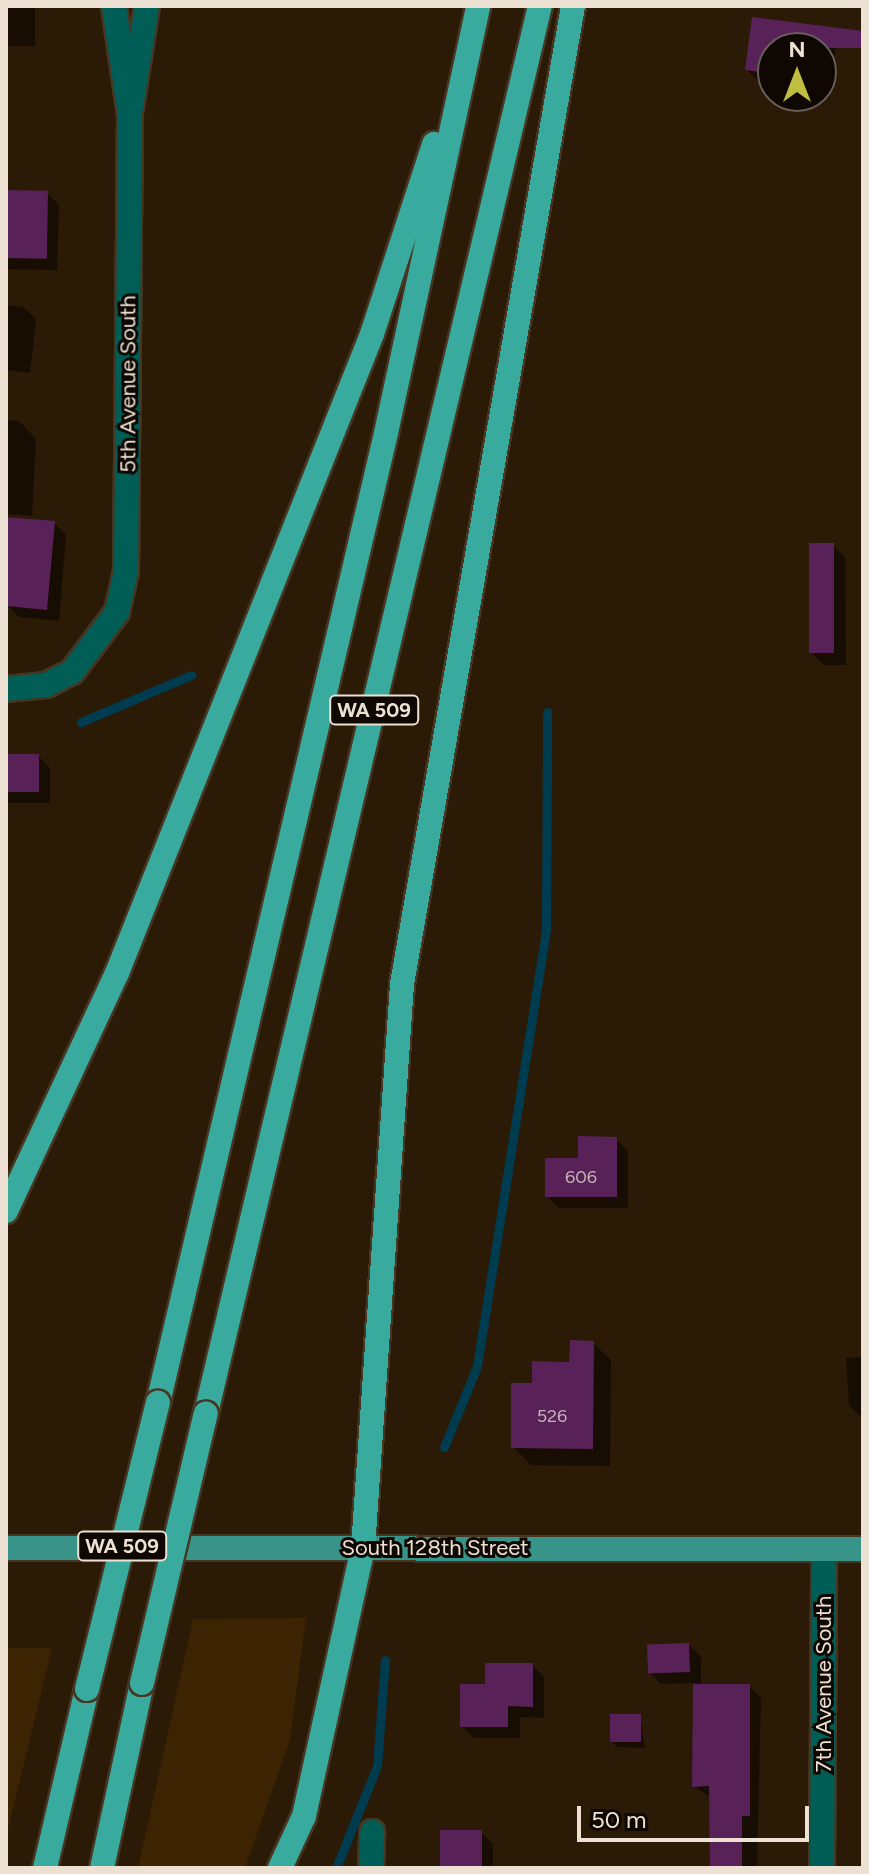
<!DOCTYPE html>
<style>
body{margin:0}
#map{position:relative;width:869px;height:1874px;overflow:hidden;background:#2b1a05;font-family:Figtree,sans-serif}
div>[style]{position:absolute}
.green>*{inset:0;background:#3c2403}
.shadow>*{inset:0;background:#0007;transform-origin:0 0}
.stream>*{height:9px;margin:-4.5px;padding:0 4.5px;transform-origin:4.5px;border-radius:4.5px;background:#003c50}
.building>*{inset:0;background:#582259;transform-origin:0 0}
.roads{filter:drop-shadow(2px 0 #463622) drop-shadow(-2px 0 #463622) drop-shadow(0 2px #463622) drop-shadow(0 -2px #463622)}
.minor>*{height:24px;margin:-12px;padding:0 12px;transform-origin:12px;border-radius:12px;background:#005e56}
.major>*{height:24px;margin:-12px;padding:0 12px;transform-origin:12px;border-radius:12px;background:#389389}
.highway>*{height:24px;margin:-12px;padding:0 12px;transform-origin:12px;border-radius:12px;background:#38aa9e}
.bridges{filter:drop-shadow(2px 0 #463622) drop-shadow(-2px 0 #463622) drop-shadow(0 2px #463622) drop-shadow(0 -2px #463622)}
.highway-bridge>*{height:24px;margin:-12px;padding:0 12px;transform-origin:12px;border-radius:12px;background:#38aa9e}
span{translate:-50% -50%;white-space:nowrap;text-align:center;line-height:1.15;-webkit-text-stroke:6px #0e0702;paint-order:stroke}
.number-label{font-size:18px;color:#c8b1b5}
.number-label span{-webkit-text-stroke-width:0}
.shield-label span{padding:2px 6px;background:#0e0702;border:2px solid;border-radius:6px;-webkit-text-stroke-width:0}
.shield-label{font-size:20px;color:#ede1d4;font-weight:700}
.street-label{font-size:22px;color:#ede1d4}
.frame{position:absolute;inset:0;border:8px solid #ede1d4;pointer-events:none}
.north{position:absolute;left:757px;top:32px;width:80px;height:80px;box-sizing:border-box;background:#0e0702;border:2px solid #675e56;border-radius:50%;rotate:0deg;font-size:22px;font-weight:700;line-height:32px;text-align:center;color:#ede1d4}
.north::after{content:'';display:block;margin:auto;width:28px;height:36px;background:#bfbe41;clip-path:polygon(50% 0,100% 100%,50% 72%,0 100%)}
.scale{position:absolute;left:577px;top:1806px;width:232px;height:36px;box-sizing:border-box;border:4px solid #ede1d4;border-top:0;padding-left:10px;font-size:24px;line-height:28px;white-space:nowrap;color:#ede1d4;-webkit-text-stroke:6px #0e0702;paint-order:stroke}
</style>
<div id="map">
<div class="green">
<i style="clip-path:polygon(306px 1618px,290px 1740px,245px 1868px,138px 1868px,193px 1619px)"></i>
<i style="clip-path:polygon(6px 1648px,52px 1648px,6px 1838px)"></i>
</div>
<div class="shadow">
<i style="left:6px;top:6px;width:29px;height:40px"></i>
<i style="clip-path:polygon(753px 19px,837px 40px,830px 91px,821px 90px,821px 48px,773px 48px,773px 83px,759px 82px,747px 70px)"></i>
<i style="clip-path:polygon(6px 192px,47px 193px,59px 205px,57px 270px,6px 269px)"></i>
<i style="clip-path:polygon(6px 305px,23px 307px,36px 319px,30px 373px,6px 370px)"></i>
<i style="clip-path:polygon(6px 420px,19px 421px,36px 439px,32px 516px,6px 514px)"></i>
<i style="clip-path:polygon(54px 523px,66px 535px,59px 621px,19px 617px,7px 605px)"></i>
<i style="clip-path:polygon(833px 545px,845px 557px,846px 665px,824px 665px,812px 653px)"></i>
<i style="clip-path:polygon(38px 756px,50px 768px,50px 803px,6px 803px,6px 758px)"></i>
<i style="clip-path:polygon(616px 1139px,628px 1151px,628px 1208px,559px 1208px,547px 1196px,579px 1160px)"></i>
<i style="clip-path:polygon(593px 1343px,611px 1360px,610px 1466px,531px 1465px,513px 1447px,534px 1385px)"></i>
<i style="clip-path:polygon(863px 1357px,863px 1417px,861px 1417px,849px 1405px,846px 1358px)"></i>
<i style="clip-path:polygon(689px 1645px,701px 1657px,701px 1686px,749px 1686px,761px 1698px,757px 1868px,635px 1868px,712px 1867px,711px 1798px,694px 1786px,695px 1683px,661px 1684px,649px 1672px)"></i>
<i style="clip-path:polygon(532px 1665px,544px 1677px,544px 1718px,520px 1717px,520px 1738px,474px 1738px,462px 1726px,487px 1686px)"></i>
<i style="clip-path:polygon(640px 1716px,645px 1748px,617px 1747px,611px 1741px)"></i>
<i style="clip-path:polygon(481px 1832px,493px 1844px,493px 1868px,442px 1868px)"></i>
</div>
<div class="stream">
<i style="left:81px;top:722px;width:120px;rotate:-23.1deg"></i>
<i style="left:444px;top:1447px;width:87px;rotate:-67.8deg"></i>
<i style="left:477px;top:1366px;width:442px;rotate:-81deg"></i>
<i style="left:546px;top:929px;width:217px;rotate:-89.7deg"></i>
<i style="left:336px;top:1868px;width:110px;rotate:-68.1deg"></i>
<i style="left:377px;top:1766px;width:106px;rotate:-85.7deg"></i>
</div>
<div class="building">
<i style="clip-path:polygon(752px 17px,863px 31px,863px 48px,773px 48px,773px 74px,745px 70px)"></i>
<i style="left:6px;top:190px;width:42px;height:68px;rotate:1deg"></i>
<i style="clip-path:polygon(6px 517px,55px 521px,47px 610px,6px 606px)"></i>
<i style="left:809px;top:543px;width:25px;height:110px"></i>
<i style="left:39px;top:754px;width:38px;height:32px;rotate:90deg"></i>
<i style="clip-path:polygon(578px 1136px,617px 1137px,617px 1197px,545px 1197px,545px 1158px,578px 1158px)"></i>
<i style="clip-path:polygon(570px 1340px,594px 1341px,593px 1449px,511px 1448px,511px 1383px,532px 1383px,532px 1361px,569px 1362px)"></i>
<i style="left:689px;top:1643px;width:29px;height:42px;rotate:88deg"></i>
<i style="clip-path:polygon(485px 1663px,533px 1663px,533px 1707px,508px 1706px,508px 1727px,460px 1727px,460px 1684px,485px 1684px)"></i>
<i style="clip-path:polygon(693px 1684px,750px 1684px,750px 1816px,742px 1816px,742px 1868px,710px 1868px,709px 1786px,692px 1787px)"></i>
<i style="left:610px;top:1714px;width:31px;height:28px"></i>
<i style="left:482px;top:1830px;width:38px;height:42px;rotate:90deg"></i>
</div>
<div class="roads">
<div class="minor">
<i style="left:130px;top:113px;width:108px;rotate:-81deg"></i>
<i style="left:6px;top:689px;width:40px;rotate:-5.7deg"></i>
<i style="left:46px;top:685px;width:29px;rotate:-27deg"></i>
<i style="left:72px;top:672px;width:75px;rotate:-53.1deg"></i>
<i style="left:117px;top:612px;width:42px;rotate:-77.6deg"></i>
<i style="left:126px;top:571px;width:456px;rotate:-89.5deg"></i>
<i style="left:130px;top:115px;width:110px;rotate:-98.4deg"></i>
<i style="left:371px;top:1868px;width:36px;rotate:-88deg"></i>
<i style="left:822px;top:1868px;width:319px;rotate:-89.6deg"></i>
</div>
<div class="major">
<i style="left:6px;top:1548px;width:857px;rotate:0.07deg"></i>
</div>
<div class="highway">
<i style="left:6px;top:1211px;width:263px;rotate:-65deg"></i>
<i style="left:117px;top:973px;width:688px;rotate:-68.24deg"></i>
<i style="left:372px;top:334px;width:200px;rotate:-71.9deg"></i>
<i style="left:158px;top:1403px;width:996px;rotate:-76.77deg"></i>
<i style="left:386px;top:433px;width:437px;rotate:-77.8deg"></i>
<i style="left:206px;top:1413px;width:1446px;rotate:-76.65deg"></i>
<i style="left:45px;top:1868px;width:184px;rotate:-76.8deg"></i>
<i style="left:102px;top:1868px;width:189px;rotate:-77.8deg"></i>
<i style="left:280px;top:1868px;width:57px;rotate:-65.2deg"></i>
<i style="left:304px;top:1816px;width:274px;rotate:-77.6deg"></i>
<i style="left:363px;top:1548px;width:565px;rotate:-86.04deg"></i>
<i style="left:402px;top:984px;width:993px;rotate:-80.08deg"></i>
</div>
</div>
<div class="bridges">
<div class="highway-bridge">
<i style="left:142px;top:1683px;width:277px;rotate:-76.7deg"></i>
<i style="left:87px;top:1689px;width:295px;rotate:-76.1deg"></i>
</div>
</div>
<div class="number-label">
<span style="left:581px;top:1177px">606</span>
<span style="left:552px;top:1416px">526</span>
</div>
<div class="shield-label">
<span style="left:374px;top:710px">WA 509</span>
<span style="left:122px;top:1546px">WA 509</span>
</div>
<div class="street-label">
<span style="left:128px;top:384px;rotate:-90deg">5th Avenue South</span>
<span style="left:435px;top:1548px">South 128th Street</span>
<span style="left:824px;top:1684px;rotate:-90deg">7th Avenue South</span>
</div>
<div class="frame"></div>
<div class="north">N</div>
<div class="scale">50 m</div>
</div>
